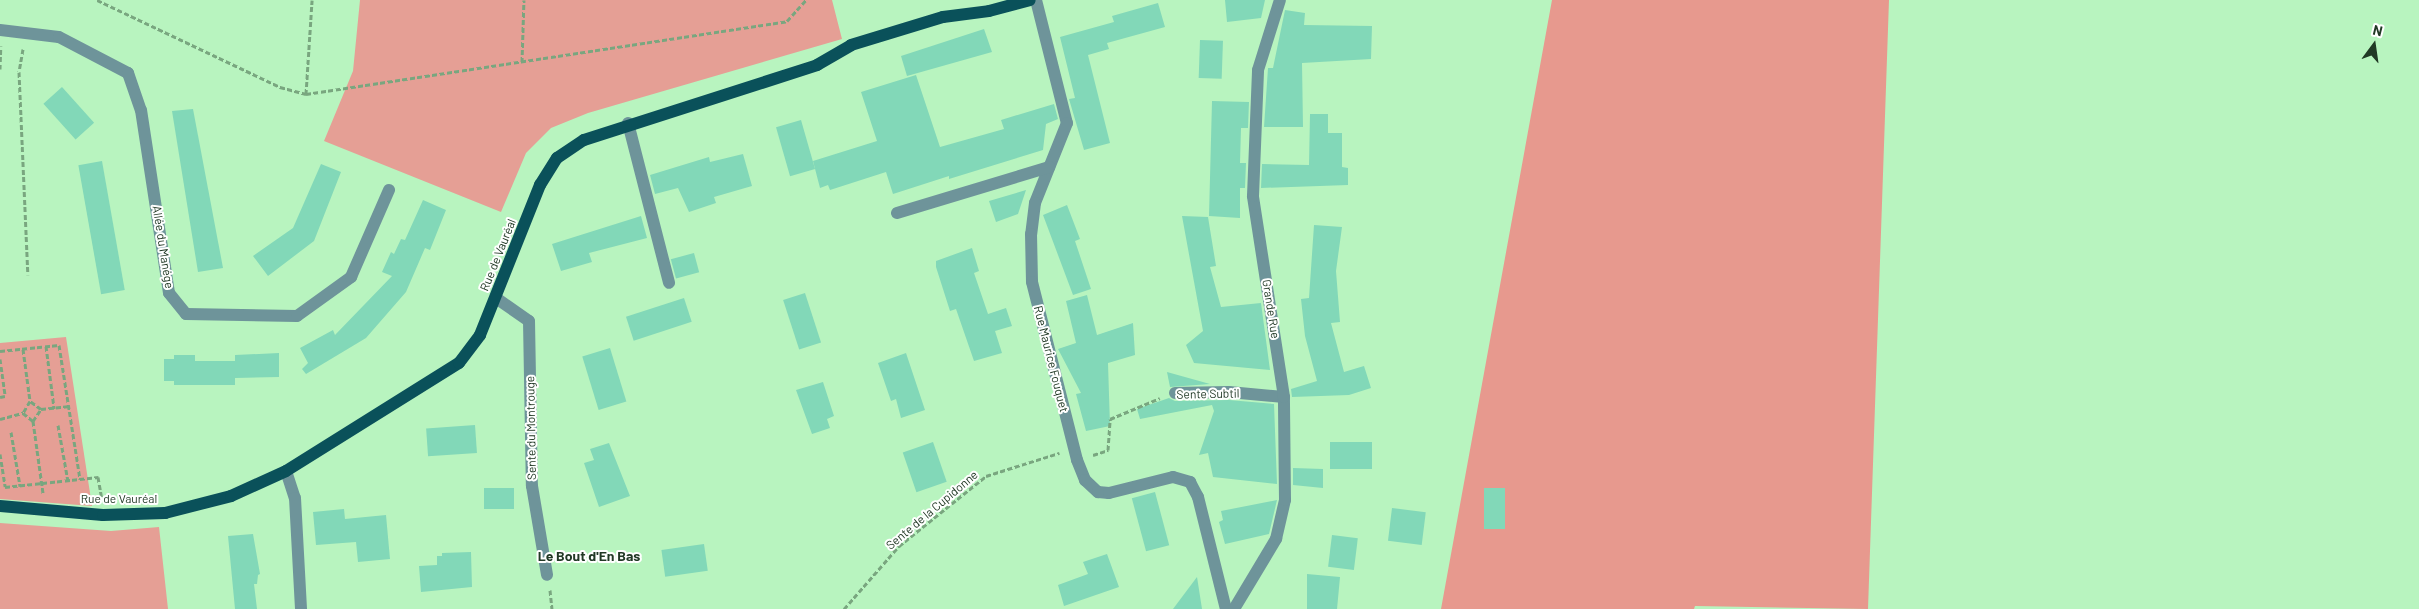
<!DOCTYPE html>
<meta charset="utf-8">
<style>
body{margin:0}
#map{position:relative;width:2419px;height:609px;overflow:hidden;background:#b8f4bf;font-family:Barlow,sans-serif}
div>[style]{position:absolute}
.green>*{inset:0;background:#e59f95}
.forest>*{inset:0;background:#e7998e}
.building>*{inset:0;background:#82d8b8;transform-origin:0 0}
.path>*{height:3px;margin-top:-1.5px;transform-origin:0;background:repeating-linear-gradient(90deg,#79a67f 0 5px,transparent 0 7.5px)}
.minor>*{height:12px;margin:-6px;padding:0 6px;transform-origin:6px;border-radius:6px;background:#6e949a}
.major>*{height:12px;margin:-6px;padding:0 6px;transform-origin:6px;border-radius:6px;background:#0a515a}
span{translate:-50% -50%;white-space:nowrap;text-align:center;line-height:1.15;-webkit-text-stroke:4px #fff;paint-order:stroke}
.street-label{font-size:12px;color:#213925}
.neighbourhood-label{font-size:14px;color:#213925;font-weight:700}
.north{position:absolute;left:2349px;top:20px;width:50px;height:50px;-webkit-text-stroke:4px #fff;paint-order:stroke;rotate:14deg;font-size:14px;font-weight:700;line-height:20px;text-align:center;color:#213925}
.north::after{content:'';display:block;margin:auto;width:18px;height:22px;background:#213925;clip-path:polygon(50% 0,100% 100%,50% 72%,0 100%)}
</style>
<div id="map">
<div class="green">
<i style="clip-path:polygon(360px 0,832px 0,842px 39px,588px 113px,551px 128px,526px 153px,501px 212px,324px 141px,353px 71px)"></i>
<i style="clip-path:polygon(66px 337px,92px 506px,0 499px,0 343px)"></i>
<i style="clip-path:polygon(0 523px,111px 531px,159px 527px,168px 609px,0 609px)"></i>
</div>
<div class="forest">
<i style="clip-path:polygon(1552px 0,1889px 0,1868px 609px,1695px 606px,1694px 609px,1441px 609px)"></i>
</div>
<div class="building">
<i style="clip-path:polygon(1225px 0,1265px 0,1261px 18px,1227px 22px)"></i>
<i style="clip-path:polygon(1158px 3px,1165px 27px,1107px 43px,1109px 49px,1088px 55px,1110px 143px,1084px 150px,1069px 99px,1075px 98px,1060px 37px,1114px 22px,1112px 16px)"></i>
<i style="clip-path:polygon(1285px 10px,1305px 13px,1304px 25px,1372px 26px,1371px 59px,1302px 63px,1303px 127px,1264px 127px,1268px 68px,1273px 68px)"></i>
<i style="clip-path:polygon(984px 29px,992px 52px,907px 76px,901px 56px)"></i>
<i style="left:1200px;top:40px;width:23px;height:38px;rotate:2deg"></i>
<i style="clip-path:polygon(916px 75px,940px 147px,1004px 129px,1001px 120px,1054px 104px,1058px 119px,1046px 124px,1043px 150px,949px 179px,949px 176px,893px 194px,886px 172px,830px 190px,828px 185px,820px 188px,813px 161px,877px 141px,861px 92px)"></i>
<i style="left:62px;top:87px;width:48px;height:25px;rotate:48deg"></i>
<i style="clip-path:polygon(1212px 101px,1249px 102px,1248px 128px,1241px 128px,1240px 163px,1246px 163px,1245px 188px,1240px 188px,1240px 218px,1209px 216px)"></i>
<i style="clip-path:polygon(193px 109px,223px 268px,198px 272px,172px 111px)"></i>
<i style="clip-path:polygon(1310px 114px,1328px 114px,1328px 133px,1342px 133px,1342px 167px,1348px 168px,1348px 185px,1261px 188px,1262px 164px,1309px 165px)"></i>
<i style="left:801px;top:120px;width:51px;height:26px;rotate:74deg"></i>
<i style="clip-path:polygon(743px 154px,752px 186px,714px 197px,716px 203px,689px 212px,678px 188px,655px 194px,650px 175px,709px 157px,710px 162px)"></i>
<i style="left:102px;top:161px;width:131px;height:24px;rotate:80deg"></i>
<i style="clip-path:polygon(321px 164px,341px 172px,314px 241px,268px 276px,253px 256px,293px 228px)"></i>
<i style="clip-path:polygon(1026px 190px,1018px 214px,996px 222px,989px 201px)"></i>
<i style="clip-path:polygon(423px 200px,446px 210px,430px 250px,425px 248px,406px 292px,366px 338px,306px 374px,302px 369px,308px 363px,300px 348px,333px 330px,335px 335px,392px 276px,382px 272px,391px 252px,394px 254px,401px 239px,405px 240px)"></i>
<i style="clip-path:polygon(1067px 205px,1080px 239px,1075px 241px,1091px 289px,1073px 295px,1043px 215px)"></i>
<i style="clip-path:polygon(641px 216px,647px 238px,589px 253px,592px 262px,561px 271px,552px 244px)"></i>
<i style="clip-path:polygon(1182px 216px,1208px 217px,1216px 266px,1210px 267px,1221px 307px,1261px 303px,1270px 370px,1194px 363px,1186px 345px,1203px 331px)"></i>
<i style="clip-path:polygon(1314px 225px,1342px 227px,1336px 271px,1340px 322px,1331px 323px,1344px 372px,1364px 366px,1371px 388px,1349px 395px,1292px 397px,1291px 389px,1317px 381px,1305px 336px,1301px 299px,1309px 298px)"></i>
<i style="clip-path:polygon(972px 248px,979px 271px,974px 273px,988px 314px,1006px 308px,1012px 326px,995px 331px,1002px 353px,974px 361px,956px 309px,950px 311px,936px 267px,936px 261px)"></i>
<i style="left:694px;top:253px;width:20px;height:24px;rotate:75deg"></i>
<i style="left:805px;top:293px;width:52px;height:23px;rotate:72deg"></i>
<i style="clip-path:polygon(1087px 295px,1097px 335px,1133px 323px,1135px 355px,1108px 363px,1110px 426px,1086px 431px,1076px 394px,1081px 393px,1058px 349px,1076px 343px,1066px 301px)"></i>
<i style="left:684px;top:298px;width:25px;height:61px;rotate:72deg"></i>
<i style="left:610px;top:348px;width:56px;height:29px;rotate:73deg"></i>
<i style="clip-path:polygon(279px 353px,279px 377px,235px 378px,235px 385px,174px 385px,174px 381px,164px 381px,164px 359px,174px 359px,174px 355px,195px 355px,195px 361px,235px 361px,235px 355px)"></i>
<i style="clip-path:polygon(906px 353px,925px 410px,901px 418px,896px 399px,891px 401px,878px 363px)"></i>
<i style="clip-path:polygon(1167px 372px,1210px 384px,1170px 387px)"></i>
<i style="clip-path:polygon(823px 382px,834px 416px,827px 419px,830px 428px,812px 434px,796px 390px)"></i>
<i style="clip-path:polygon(1169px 398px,1175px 401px,1229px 400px,1274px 404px,1277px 484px,1213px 477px,1208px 453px,1199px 455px,1214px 411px,1212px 405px,1140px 419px,1137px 409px)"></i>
<i style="left:475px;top:425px;width:28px;height:49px;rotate:86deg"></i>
<i style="left:933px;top:442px;width:42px;height:32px;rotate:71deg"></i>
<i style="left:1330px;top:442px;width:42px;height:27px"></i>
<i style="clip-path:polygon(609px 443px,630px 496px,599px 507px,584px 463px,594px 460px,590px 449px)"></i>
<i style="clip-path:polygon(1293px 468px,1323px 469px,1323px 488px,1293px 485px)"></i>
<i style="left:514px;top:488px;width:21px;height:30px;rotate:90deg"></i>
<i style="left:1484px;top:488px;width:21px;height:41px"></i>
<i style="left:1155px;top:492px;width:55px;height:24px;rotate:75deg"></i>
<i style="clip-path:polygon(1277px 500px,1269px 534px,1225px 544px,1219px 522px,1223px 520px,1221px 511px)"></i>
<i style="left:1392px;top:508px;width:34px;height:33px;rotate:7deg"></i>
<i style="clip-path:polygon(344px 509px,345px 519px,386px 515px,390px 559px,358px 562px,356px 542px,316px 545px,313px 512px)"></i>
<i style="clip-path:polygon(253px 534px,260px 574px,258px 575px,257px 584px,254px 584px,257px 609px,235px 609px,228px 536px)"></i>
<i style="left:1332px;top:535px;width:26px;height:32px;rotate:7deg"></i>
<i style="left:704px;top:544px;width:27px;height:43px;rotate:82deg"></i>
<i style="clip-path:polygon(471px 552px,472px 587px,421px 592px,419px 566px,437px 565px,437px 556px,442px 556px,442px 553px)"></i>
<i style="clip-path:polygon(1107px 554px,1119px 587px,1064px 606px,1058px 585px,1088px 574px,1083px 562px)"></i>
<i style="clip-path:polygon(1307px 574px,1340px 577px,1337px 609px,1307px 609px)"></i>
<i style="clip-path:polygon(1197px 577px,1202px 609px,1173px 609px)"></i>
</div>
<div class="path">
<i style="left:97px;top:0;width:203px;rotate:25.4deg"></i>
<i style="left:280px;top:87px;width:27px;rotate:15deg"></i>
<i style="left:306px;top:94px;width:487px;rotate:-8.6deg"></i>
<i style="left:787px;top:21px;width:28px;rotate:-48deg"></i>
<i style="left:23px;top:49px;width:23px;rotate:100deg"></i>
<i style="left:19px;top:72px;width:203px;rotate:87.5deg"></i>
<i style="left:522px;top:62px;width:62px;rotate:-88.2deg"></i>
<i style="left:0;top:69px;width:23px;rotate:-88deg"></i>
<i style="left:306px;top:94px;width:94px;rotate:-86.3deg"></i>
<i style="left:46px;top:346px;width:63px;rotate:82.6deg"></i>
<i style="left:23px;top:349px;width:52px;rotate:82.3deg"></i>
<i style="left:0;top:351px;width:59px;rotate:-5.8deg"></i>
<i style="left:59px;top:345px;width:136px;rotate:81.1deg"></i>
<i style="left:0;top:359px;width:37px;rotate:82deg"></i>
<i style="left:5px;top:396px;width:5px;rotate:169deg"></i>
<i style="left:41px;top:409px;width:27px;rotate:-6deg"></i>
<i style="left:0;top:419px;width:24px;rotate:-15deg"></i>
<i style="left:33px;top:421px;width:14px;rotate:-56deg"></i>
<i style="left:41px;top:409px;width:14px;rotate:-144deg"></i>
<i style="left:30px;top:401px;width:14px;rotate:120deg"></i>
<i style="left:23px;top:413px;width:13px;rotate:39deg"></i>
<i style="left:33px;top:421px;width:73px;rotate:82.1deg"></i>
<i style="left:58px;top:425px;width:57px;rotate:79.9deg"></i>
<i style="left:11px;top:432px;width:55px;rotate:80.5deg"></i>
<i style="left:0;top:454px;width:33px;rotate:81deg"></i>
<i style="left:5px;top:487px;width:94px;rotate:-6.1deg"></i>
<i style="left:98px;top:477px;width:22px;rotate:80deg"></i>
<i style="left:1093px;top:455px;width:16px;rotate:-18deg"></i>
<i style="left:1108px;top:450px;width:31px;rotate:-86deg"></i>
<i style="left:1110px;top:419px;width:54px;rotate:-22.8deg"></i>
<i style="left:550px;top:590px;width:19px;rotate:84deg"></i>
<i style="left:844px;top:609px;width:84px;rotate:-48.9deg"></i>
<i style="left:899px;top:546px;width:112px;rotate:-38.8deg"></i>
<i style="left:986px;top:476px;width:77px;rotate:-17.5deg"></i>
</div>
<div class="minor">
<i style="left:1036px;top:0;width:127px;rotate:75.9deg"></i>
<i style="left:1067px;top:123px;width:86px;rotate:111.8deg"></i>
<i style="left:1035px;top:203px;width:31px;rotate:97deg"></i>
<i style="left:1031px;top:234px;width:48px;rotate:88.8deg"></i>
<i style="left:1032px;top:282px;width:184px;rotate:75.8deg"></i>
<i style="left:1077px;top:460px;width:22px;rotate:68deg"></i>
<i style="left:1085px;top:480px;width:18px;rotate:43deg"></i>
<i style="left:1098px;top:492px;width:11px;rotate:5deg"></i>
<i style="left:1109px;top:493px;width:66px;rotate:-14deg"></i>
<i style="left:1173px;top:477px;width:18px;rotate:16deg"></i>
<i style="left:1190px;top:482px;width:17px;rotate:62deg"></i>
<i style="left:1198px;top:497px;width:115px;rotate:76deg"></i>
<i style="left:0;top:30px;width:59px;rotate:6.8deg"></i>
<i style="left:59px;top:37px;width:78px;rotate:27.6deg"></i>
<i style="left:128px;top:73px;width:39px;rotate:71deg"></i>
<i style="left:141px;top:110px;width:185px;rotate:81.3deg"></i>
<i style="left:169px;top:293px;width:27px;rotate:51deg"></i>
<i style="left:186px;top:314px;width:111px;rotate:1deg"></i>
<i style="left:297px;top:316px;width:67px;rotate:-35.8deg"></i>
<i style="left:351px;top:277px;width:95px;rotate:-66.4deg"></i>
<i style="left:628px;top:123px;width:165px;rotate:75.6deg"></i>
<i style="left:897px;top:213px;width:159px;rotate:-16.8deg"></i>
<i style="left:496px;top:298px;width:40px;rotate:34.9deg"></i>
<i style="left:529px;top:321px;width:165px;rotate:89deg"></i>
<i style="left:532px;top:486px;width:90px;rotate:80.4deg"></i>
<i style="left:1175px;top:393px;width:54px;rotate:-1.1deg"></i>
<i style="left:1229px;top:392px;width:55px;rotate:5.2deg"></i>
<i style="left:286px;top:471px;width:28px;rotate:72deg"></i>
<i style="left:295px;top:498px;width:111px;rotate:86.9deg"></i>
<i style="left:1234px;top:609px;width:82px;rotate:-59deg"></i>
<i style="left:1276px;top:539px;width:40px;rotate:-77deg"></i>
<i style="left:1285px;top:500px;width:103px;rotate:-90.6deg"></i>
<i style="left:1284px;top:397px;width:203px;rotate:-98.8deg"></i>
<i style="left:1253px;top:196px;width:126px;rotate:-87.7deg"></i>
<i style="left:1258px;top:70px;width:73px;rotate:-72.6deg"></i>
</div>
<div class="major">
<i style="left:0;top:506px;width:103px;rotate:5deg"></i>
<i style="left:103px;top:515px;width:62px;rotate:-1.8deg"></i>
<i style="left:165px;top:513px;width:68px;rotate:-14.4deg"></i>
<i style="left:231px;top:496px;width:60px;rotate:-24.4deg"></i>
<i style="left:286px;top:471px;width:204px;rotate:-32deg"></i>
<i style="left:459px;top:363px;width:35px;rotate:-53deg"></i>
<i style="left:480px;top:335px;width:162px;rotate:-68.2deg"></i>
<i style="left:540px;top:185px;width:32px;rotate:-58deg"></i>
<i style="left:557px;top:158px;width:32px;rotate:-34deg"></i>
<i style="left:584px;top:140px;width:245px;rotate:-17.8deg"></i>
<i style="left:817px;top:65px;width:39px;rotate:-30deg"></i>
<i style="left:851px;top:45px;width:96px;rotate:-16.9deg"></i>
<i style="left:943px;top:17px;width:46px;rotate:-7.4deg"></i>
<i style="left:989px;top:11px;width:42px;rotate:-15deg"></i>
</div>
<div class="street-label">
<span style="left:163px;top:247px;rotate:81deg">Allée du Manége</span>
<span style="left:498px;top:255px;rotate:-68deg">Rue de Vauréal</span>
<span style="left:1271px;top:309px;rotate:81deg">Grande Rue</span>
<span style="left:1051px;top:359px;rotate:76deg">Rue Maurice Fouquet</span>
<span style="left:1208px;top:394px;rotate:-1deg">Sente Subtil</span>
<span style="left:531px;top:428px;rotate:-91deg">Sente du Montrouge</span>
<span style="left:119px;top:499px">Rue de Vauréal</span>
<span style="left:932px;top:510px;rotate:-40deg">Sente de la Cupidonne</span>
</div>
<div class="neighbourhood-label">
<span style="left:589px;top:556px">Le Bout d'En Bas</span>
</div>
<div class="north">N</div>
</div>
